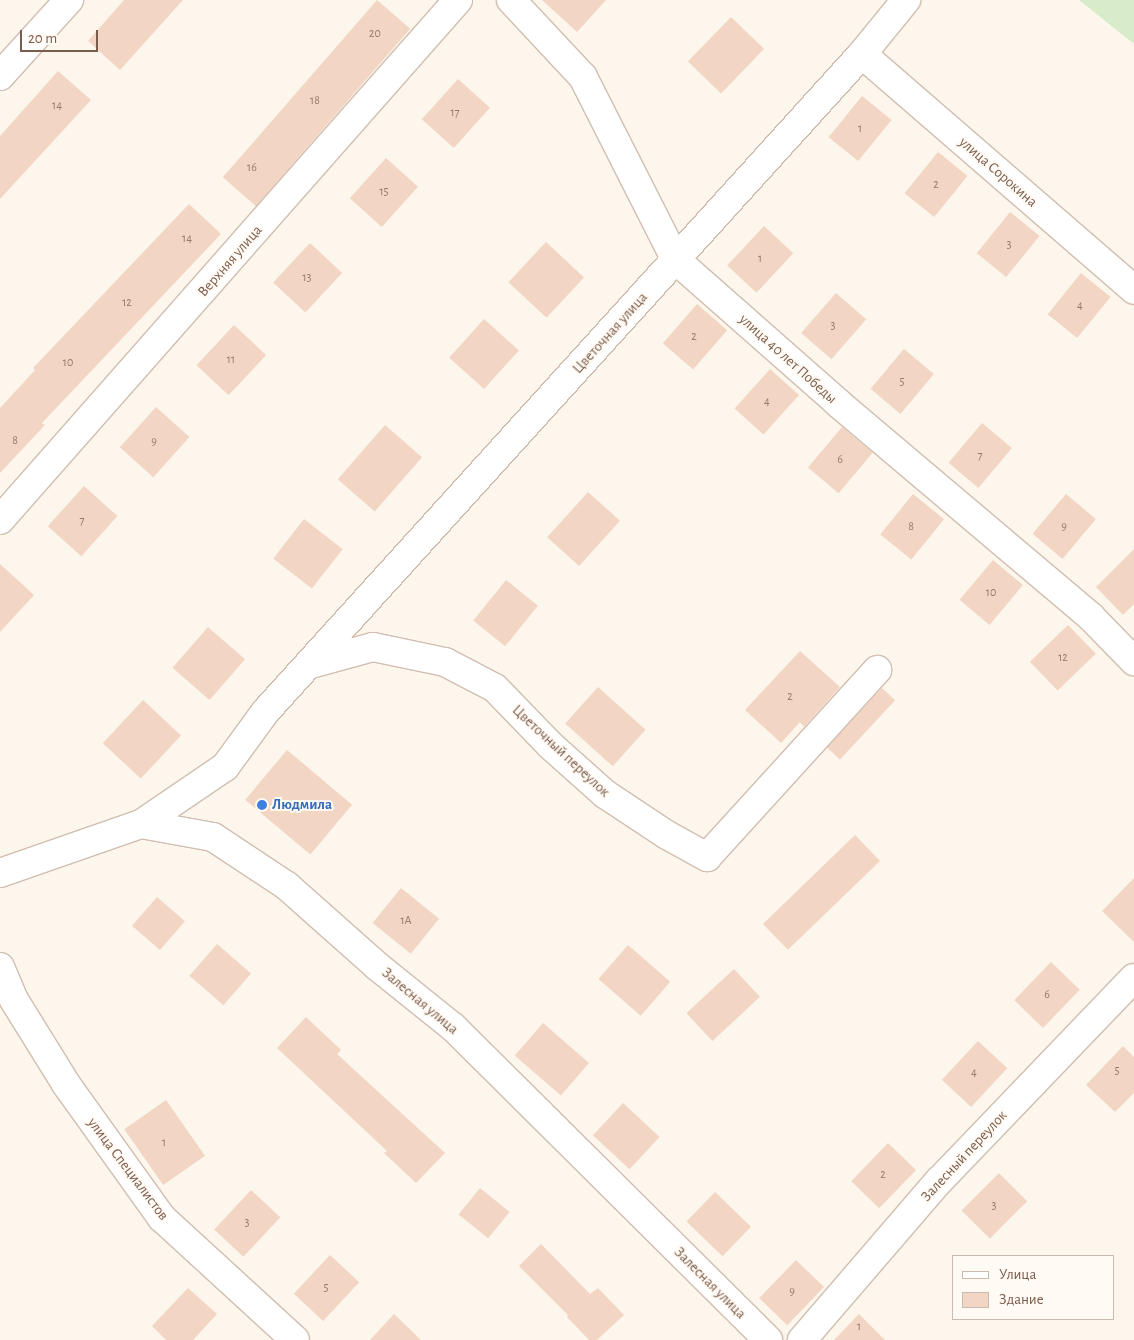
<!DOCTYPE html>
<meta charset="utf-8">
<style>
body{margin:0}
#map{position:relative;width:1134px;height:1340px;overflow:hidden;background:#fdf6ec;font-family:"Alegreya Sans",sans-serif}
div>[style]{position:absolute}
.green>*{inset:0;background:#d8ecc9}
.building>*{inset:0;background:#f3d5c3;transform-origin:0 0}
.roads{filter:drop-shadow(1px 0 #d1beb0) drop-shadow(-1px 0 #d1beb0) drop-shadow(0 1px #d1beb0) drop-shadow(0 -1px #d1beb0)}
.minor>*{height:28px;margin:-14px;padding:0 14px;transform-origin:14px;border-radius:14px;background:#fff}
.dots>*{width:14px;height:14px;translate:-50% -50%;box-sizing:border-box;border:2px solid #fffaf3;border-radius:50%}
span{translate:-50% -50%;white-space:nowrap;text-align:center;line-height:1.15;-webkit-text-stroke:4px #fffaf3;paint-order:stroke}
.number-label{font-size:12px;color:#987a6a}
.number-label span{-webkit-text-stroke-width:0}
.street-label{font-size:15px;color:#7a5c4d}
.shop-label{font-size:15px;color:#366cbe;font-weight:700}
.left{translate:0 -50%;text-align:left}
.legend{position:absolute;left:952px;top:1255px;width:162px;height:65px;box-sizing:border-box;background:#fffaf3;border:1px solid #cabbb1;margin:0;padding:6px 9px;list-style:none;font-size:15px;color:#7a5c4d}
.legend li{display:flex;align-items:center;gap:10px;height:25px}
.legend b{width:25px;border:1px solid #cabbb1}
.scale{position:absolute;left:20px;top:30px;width:78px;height:22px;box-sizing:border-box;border:2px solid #7a5c4d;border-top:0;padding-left:6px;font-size:15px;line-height:18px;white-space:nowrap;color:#7a5c4d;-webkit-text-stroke:4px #fffaf3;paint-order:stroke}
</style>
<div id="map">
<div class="green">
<i style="clip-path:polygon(1079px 0,1134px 0,1134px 44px)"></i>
</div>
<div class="building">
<i style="clip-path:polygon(124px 0,183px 0,120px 70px,88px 41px)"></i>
<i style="left:377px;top:0;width:44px;height:235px;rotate:41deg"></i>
<i style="clip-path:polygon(542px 0,606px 0,577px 32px)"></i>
<i style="left:731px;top:17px;width:46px;height:62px;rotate:44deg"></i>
<i style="clip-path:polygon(58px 71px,91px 100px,0 199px,0 136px)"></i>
<i style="left:458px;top:79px;width:43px;height:54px;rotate:42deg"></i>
<i style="left:862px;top:96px;width:38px;height:53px;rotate:39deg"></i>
<i style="left:938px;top:152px;width:38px;height:53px;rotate:39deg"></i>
<i style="left:386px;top:158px;width:43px;height:54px;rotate:42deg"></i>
<i style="clip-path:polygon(189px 204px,221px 234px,42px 423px,45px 425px,0 473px,0 408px,35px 370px,33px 368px)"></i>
<i style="left:1010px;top:212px;width:38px;height:53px;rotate:39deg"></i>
<i style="left:764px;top:226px;width:40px;height:54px;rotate:43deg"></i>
<i style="left:546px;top:242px;width:52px;height:55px;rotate:43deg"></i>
<i style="left:310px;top:243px;width:44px;height:54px;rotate:43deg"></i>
<i style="left:1081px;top:273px;width:38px;height:53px;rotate:39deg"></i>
<i style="left:836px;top:293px;width:40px;height:53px;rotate:41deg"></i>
<i style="left:697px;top:304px;width:40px;height:52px;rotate:41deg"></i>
<i style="left:484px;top:319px;width:47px;height:52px;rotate:42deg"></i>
<i style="left:234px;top:325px;width:44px;height:55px;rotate:43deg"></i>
<i style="left:904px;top:349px;width:39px;height:52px;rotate:40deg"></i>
<i style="left:770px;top:369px;width:39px;height:53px;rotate:42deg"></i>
<i style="left:156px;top:407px;width:45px;height:54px;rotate:42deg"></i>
<i style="left:982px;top:423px;width:39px;height:52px;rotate:40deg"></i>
<i style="left:385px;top:425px;width:49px;height:72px;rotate:41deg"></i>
<i style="left:842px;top:427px;width:40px;height:53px;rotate:40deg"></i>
<i style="left:84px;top:486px;width:45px;height:54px;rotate:42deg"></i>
<i style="left:588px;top:492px;width:43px;height:61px;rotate:42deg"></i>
<i style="left:913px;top:494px;width:40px;height:52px;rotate:39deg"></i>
<i style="left:1066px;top:494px;width:39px;height:52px;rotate:40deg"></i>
<i style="left:304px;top:519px;width:49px;height:50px;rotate:38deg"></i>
<i style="clip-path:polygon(1134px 549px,1134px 604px,1123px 615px,1096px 587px)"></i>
<i style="left:993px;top:560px;width:39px;height:52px;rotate:40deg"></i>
<i style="clip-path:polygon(0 564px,34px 595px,0 632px)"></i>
<i style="left:506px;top:580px;width:41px;height:52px;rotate:39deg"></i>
<i style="left:1068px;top:625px;width:40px;height:53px;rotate:46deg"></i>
<i style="left:208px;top:627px;width:49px;height:54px;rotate:41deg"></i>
<i style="clip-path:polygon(800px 651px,840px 687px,804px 727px,800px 722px,781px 743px,745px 710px)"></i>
<i style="left:598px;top:687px;width:64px;height:49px;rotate:42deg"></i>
<i style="left:882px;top:688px;width:18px;height:81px;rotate:43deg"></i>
<i style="left:143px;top:700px;width:52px;height:59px;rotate:43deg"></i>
<i style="left:287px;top:750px;width:85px;height:65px;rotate:40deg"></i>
<i style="left:855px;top:835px;width:36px;height:128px;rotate:46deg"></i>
<i style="clip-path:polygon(1134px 878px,1134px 942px,1102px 911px)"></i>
<i style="left:401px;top:888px;width:49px;height:45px;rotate:39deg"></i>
<i style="left:157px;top:897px;width:37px;height:38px;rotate:41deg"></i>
<i style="left:217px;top:944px;width:45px;height:42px;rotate:41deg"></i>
<i style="left:628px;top:945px;width:56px;height:45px;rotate:41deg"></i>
<i style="left:1051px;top:962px;width:40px;height:53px;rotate:44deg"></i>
<i style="left:734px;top:969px;width:38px;height:65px;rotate:47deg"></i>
<i style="clip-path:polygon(306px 1017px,341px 1050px,337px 1054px,445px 1153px,416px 1183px,384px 1153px,387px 1151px,277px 1048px)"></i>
<i style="left:543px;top:1023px;width:61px;height:43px;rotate:41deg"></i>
<i style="left:978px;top:1041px;width:40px;height:53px;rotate:43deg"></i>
<i style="clip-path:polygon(1123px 1046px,1134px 1057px,1134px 1093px,1115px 1112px,1086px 1085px)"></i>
<i style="left:166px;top:1100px;width:68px;height:51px;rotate:55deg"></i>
<i style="left:623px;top:1103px;width:50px;height:44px;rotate:43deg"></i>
<i style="left:888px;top:1143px;width:39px;height:53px;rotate:44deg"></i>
<i style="left:999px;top:1173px;width:40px;height:53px;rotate:45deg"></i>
<i style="left:480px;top:1188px;width:38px;height:34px;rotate:39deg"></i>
<i style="left:251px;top:1190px;width:40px;height:54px;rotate:43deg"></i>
<i style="left:715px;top:1192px;width:50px;height:41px;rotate:44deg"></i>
<i style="clip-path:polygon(541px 1244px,590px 1294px,598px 1288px,624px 1315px,597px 1340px,589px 1340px,567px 1317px,568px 1315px,519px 1266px)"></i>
<i style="left:330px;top:1255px;width:40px;height:53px;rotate:43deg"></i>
<i style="left:796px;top:1260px;width:39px;height:53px;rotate:44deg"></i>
<i style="clip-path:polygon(188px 1288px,217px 1314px,193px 1340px,166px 1340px,152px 1326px)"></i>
<i style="clip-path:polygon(394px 1314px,421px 1340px,370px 1340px)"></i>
<i style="clip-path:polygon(859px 1314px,885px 1340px,834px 1340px)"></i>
</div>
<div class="roads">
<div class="minor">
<i style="left:511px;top:0;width:105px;rotate:46.9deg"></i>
<i style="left:583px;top:77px;width:205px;rotate:63.1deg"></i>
<i style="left:676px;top:260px;width:216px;rotate:41.4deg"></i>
<i style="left:838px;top:403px;width:331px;rotate:40.2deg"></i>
<i style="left:1091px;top:617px;width:62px;rotate:45.7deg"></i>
<i style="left:862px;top:54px;width:360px;rotate:40.9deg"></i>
<i style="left:0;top:76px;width:103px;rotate:-47.8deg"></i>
<i style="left:0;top:520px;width:693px;rotate:-48.63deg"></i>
<i style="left:311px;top:664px;width:64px;rotate:-15.3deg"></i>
<i style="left:373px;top:647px;width:74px;rotate:11.8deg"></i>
<i style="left:445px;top:662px;width:56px;rotate:27.5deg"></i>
<i style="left:495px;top:688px;width:79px;rotate:46deg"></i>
<i style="left:550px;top:745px;width:74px;rotate:41.7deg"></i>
<i style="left:605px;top:794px;width:74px;rotate:33.5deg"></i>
<i style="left:667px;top:835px;width:46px;rotate:28.8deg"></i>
<i style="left:707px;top:857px;width:253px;rotate:-47.7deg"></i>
<i style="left:141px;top:824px;width:102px;rotate:-34.2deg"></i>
<i style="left:225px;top:767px;width:69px;rotate:-53.8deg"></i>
<i style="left:266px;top:711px;width:887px;rotate:-47.79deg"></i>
<i style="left:862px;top:54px;width:70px;rotate:-50.8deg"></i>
<i style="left:0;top:873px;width:149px;rotate:-19.2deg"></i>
<i style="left:141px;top:824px;width:73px;rotate:10.2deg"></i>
<i style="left:213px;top:837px;width:89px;rotate:33.5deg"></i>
<i style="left:287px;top:886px;width:120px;rotate:41.6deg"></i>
<i style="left:377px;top:966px;width:97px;rotate:38.8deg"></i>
<i style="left:453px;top:1027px;width:444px;rotate:44.8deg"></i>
<i style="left:0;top:967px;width:36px;rotate:67deg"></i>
<i style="left:14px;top:1000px;width:99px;rotate:58.2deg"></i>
<i style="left:66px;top:1084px;width:165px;rotate:54.4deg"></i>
<i style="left:162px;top:1218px;width:180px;rotate:42.5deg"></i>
<i style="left:802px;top:1340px;width:210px;rotate:-49.3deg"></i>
<i style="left:939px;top:1181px;width:281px;rotate:-46.2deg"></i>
</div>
</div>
<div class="dots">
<i style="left:262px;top:805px;background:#3f7fe0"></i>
</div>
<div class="number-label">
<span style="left:375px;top:34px">20</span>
<span style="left:315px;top:101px">18</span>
<span style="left:57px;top:106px">14</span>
<span style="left:455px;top:113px">17</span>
<span style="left:860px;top:129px">1</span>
<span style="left:252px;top:168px">16</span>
<span style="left:936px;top:185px">2</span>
<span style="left:384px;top:192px">15</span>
<span style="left:187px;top:239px">14</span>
<span style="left:1009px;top:245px">3</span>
<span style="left:760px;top:259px">1</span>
<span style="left:307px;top:278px">13</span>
<span style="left:127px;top:303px">12</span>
<span style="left:1080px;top:306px">4</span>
<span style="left:833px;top:326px">3</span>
<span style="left:694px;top:337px">2</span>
<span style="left:231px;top:360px">11</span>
<span style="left:68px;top:363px">10</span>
<span style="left:902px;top:382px">5</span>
<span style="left:767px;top:402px">4</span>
<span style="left:15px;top:441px">8</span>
<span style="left:154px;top:442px">9</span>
<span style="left:980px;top:456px">7</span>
<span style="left:840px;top:460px">6</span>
<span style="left:82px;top:521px">7</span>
<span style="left:911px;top:527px">8</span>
<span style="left:1064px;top:527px">9</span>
<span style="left:991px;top:593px">10</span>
<span style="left:1063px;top:658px">12</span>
<span style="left:790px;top:697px">2</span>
<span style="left:406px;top:921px">1А</span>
<span style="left:1047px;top:995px">6</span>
<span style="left:1117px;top:1071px">5</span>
<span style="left:974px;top:1073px">4</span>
<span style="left:164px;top:1143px">1</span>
<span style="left:883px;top:1175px">2</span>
<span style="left:994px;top:1206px">3</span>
<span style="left:247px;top:1223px">3</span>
<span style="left:326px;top:1288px">5</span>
<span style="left:792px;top:1292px">9</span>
<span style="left:859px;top:1327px">1</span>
</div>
<div class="street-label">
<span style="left:998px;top:172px;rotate:41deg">улица Сорокина</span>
<span style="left:230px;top:261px;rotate:-49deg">Верхняя улица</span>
<span style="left:610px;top:333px;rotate:-48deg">Цветочная улица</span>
<span style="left:788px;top:359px;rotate:42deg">улица 40 лет Победы</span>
<span style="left:561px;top:751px;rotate:43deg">Цветочный переулок</span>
<span style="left:420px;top:1001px;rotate:40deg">Залесная улица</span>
<span style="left:964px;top:1156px;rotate:-47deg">Залесный переулок</span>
<span style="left:128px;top:1169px;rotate:53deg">улица Специалистов</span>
<span style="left:710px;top:1283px;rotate:45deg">Залесная улица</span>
</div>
<div class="shop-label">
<span class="left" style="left:272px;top:805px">Людмила</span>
</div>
<ul class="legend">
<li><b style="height:6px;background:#fff"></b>Улица</li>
<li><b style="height:14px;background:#f3d5c3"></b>Здание</li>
</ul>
<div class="scale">20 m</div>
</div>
